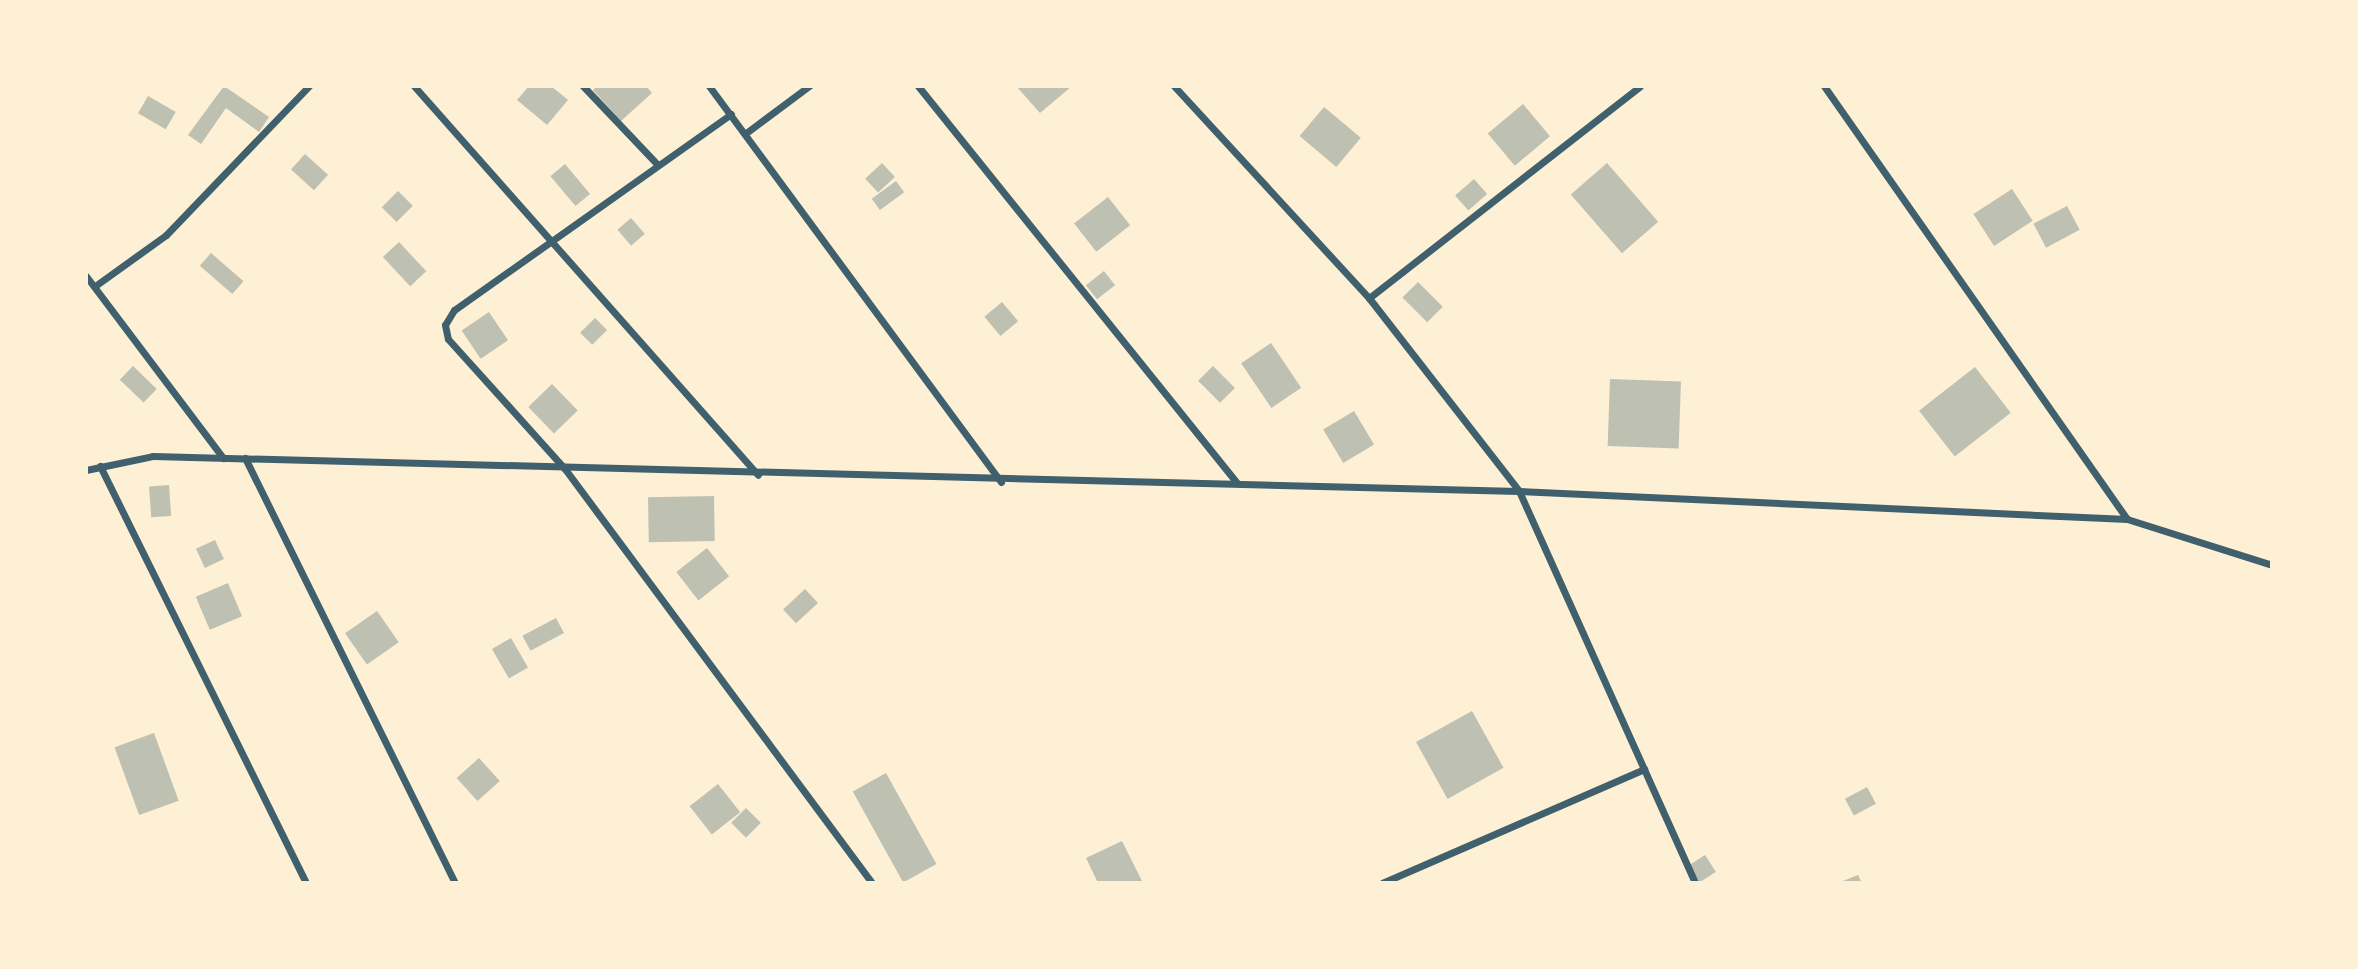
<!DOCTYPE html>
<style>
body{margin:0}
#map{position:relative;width:2358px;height:969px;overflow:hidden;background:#fdf0d5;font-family:"PT Sans",sans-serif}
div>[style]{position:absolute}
.building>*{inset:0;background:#bec0b2;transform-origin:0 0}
.minor>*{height:7px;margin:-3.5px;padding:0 3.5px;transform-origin:3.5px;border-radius:3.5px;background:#3f606c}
span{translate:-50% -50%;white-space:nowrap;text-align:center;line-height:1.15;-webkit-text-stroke:7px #fdf0d5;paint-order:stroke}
.frame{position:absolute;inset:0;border:88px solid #fdf0d5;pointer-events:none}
</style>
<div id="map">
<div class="building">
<div style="clip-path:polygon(224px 86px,269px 117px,259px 132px,226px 108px,201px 144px,188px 135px)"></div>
<div style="clip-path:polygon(529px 86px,551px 86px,568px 100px,547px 125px,517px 100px)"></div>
<div style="clip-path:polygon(597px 86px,646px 86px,652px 93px,621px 121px,593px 90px)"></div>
<div style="clip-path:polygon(1016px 86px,1072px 86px,1040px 113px)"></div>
<div style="left:148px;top:96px;width:32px;height:20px;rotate:30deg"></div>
<div style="left:1523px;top:104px;width:42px;height:46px;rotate:50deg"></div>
<div style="left:1324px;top:107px;width:48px;height:38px;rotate:40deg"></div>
<div style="left:305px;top:154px;width:31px;height:21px;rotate:42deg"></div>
<div style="left:882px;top:163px;width:19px;height:23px;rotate:47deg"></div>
<div style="left:1607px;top:163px;width:78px;height:48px;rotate:49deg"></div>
<div style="left:565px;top:164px;width:39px;height:19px;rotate:50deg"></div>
<div style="left:1474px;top:179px;width:20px;height:25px;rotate:49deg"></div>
<div style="left:896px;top:181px;width:14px;height:30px;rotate:54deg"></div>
<div style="left:2012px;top:189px;width:38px;height:46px;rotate:57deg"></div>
<div style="left:398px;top:191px;width:21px;height:23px;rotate:45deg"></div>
<div style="left:1108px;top:197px;width:36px;height:43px;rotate:52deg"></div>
<div style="left:2067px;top:206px;width:27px;height:38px;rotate:62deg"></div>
<div style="left:631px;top:218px;width:21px;height:18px;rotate:49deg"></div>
<div style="left:399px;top:242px;width:40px;height:22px;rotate:47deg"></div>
<div style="left:211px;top:253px;width:43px;height:17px;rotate:41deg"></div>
<div style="left:1104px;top:271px;width:18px;height:23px;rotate:52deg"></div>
<div style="left:1418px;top:282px;width:35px;height:22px;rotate:45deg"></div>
<div style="left:1002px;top:302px;width:25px;height:23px;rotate:50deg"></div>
<div style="left:489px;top:312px;width:34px;height:33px;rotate:56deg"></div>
<div style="left:595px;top:318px;width:17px;height:21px;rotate:45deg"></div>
<div style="left:1271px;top:343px;width:54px;height:36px;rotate:56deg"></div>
<div style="left:133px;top:366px;width:33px;height:19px;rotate:44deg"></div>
<div style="left:1213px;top:366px;width:31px;height:21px;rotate:45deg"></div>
<div style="left:1975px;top:367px;width:58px;height:71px;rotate:52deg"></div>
<div style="left:1610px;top:379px;width:71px;height:67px;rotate:2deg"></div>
<div style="left:552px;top:384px;width:37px;height:33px;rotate:46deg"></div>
<div style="left:1354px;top:411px;width:39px;height:36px;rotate:59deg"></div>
<div style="left:169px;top:485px;width:31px;height:20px;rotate:86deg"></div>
<div style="left:714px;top:496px;width:45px;height:66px;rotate:89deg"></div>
<div style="left:215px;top:540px;width:21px;height:21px;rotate:65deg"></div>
<div style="left:707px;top:548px;width:36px;height:39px;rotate:52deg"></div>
<div style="left:228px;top:583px;width:36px;height:35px;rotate:67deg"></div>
<div style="left:805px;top:589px;width:19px;height:30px;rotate:47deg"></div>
<div style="left:377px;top:611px;width:38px;height:39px;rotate:55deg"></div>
<div style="left:556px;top:618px;width:17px;height:38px;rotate:62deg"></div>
<div style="left:511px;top:638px;width:34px;height:22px;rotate:60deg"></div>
<div style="left:1472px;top:711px;width:65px;height:64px;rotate:61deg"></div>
<div style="left:154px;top:733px;width:72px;height:42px;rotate:70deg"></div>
<div style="left:479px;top:758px;width:31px;height:30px;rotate:48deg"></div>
<div style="left:886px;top:773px;width:104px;height:38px;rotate:61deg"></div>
<div style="left:718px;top:784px;width:36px;height:36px;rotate:52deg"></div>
<div style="left:1867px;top:787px;width:19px;height:25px;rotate:62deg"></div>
<div style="left:746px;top:808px;width:21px;height:21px;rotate:45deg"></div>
<div style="clip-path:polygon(1122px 841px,1143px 883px,1098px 883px,1086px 858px)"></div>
<div style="left:1705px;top:855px;width:20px;height:21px;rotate:57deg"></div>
<div style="clip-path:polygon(1858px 875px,1862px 883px,1838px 883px)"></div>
</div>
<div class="minor">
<div style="left:414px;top:86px;width:519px;rotate:48.51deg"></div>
<div style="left:583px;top:86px;width:109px;rotate:46.5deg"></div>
<div style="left:709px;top:86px;width:492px;rotate:53.6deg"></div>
<div style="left:918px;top:86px;width:509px;rotate:51.22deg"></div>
<div style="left:1174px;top:86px;width:288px;rotate:47.4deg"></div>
<div style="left:1369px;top:298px;width:244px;rotate:52.1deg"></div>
<div style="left:1519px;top:491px;width:430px;rotate:65.8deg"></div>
<div style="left:1824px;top:86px;width:528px;rotate:55.02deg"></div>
<div style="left:2127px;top:519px;width:152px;rotate:17.6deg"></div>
<div style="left:731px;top:114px;width:339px;rotate:144.7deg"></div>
<div style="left:454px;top:310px;width:17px;rotate:121deg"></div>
<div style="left:445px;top:325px;width:14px;rotate:78deg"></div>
<div style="left:448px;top:339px;width:175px;rotate:48deg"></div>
<div style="left:565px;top:469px;width:515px;rotate:53.44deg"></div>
<div style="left:746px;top:133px;width:79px;rotate:-36.7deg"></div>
<div style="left:86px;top:276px;width:228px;rotate:53deg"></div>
<div style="left:95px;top:286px;width:87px;rotate:-35.7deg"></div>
<div style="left:166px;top:235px;width:207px;rotate:-46.2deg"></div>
<div style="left:1369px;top:298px;width:344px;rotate:-38deg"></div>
<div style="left:245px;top:458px;width:474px;rotate:63.7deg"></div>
<div style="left:100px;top:466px;width:465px;rotate:63.7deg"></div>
<div style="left:86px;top:470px;width:68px;rotate:-11.8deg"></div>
<div style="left:153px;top:456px;width:1366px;rotate:1.47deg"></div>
<div style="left:1519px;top:491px;width:609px;rotate:2.64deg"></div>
<div style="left:1382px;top:883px;width:286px;rotate:-23.5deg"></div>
</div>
<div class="frame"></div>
</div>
